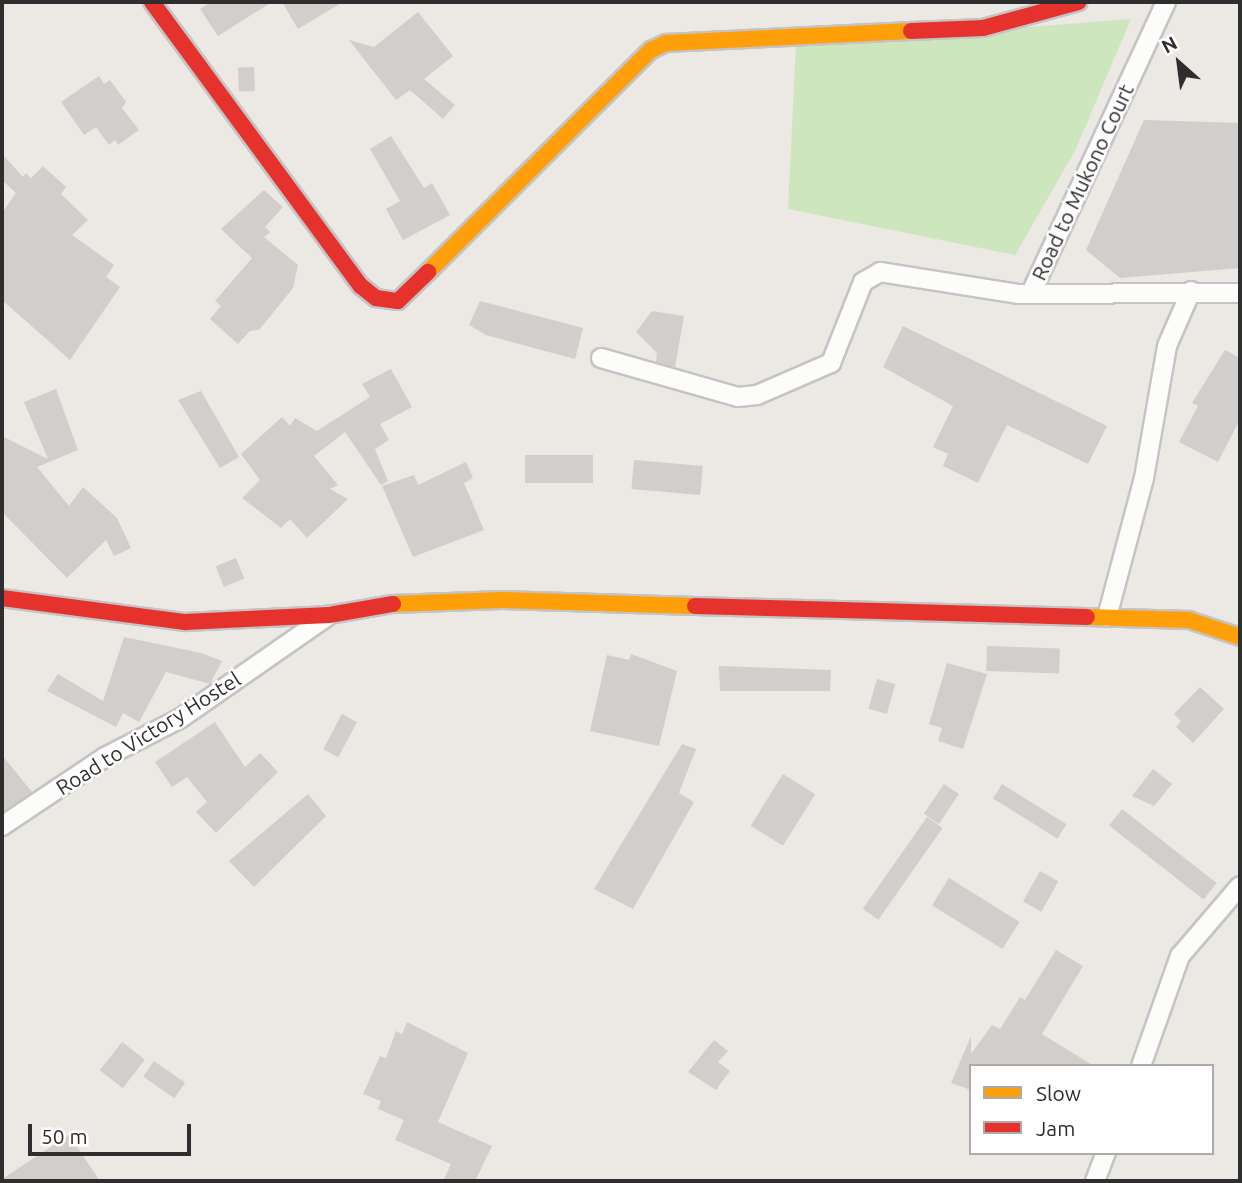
<!DOCTYPE html>
<style>
body{margin:0}
#map{position:relative;width:1242px;height:1183px;overflow:hidden;background:#ece8e4;font-family:Ubuntu,sans-serif}
div>[style]{position:absolute}
.green>*{inset:0;background:#cee6be}
.building>*{inset:0;background:#d1cecb;transform-origin:0 0}
.roads{filter:drop-shadow(2px 0 #c5c4c5) drop-shadow(-2px 0 #c5c4c5) drop-shadow(0 2px #c5c4c5) drop-shadow(0 -2px #c5c4c5)}
.street>*{height:18px;margin:-9px;padding:0 9px;transform-origin:9px;border-radius:9px;background:#fcfcfb}
.slow>*{height:16px;margin:-8px;padding:0 8px;transform-origin:8px;border-radius:8px;background:#ff9f0a}
.jam>*{height:16px;margin:-8px;padding:0 8px;transform-origin:8px;border-radius:8px;background:#e5322d}
span{translate:-50% -50%;white-space:nowrap;text-align:center;line-height:1.15;-webkit-text-stroke:5px #fff;paint-order:stroke}
.street-label{font-size:21px;color:#2e2e2e}
.frame{position:absolute;inset:0;border:4px solid #2e2e2e;pointer-events:none}
.legend{position:absolute;left:969px;top:1064px;width:245px;height:91px;box-sizing:border-box;background:#fff;border:2px solid #ababab;margin:0;padding:9px 12px;list-style:none;font-size:21px;color:#2e2e2e}
.legend li{display:flex;align-items:center;gap:14px;height:35px}
.legend b{width:35px;border:2px solid #ababab}
.north{position:absolute;left:1144px;top:28px;width:70px;height:70px;-webkit-text-stroke:5px #fff;paint-order:stroke;rotate:332deg;font-size:19px;font-weight:700;line-height:28px;text-align:center;color:#2e2e2e}
.north::after{content:'';display:block;margin:auto;width:24px;height:32px;background:#2e2e2e;clip-path:polygon(50% 0,100% 100%,50% 72%,0 100%)}
.scale{position:absolute;left:28px;top:1124px;width:163px;height:32px;box-sizing:border-box;border:4px solid #2e2e2e;border-top:0;padding-left:9px;font-size:21px;line-height:24px;white-space:nowrap;color:#2e2e2e;-webkit-text-stroke:5px #fff;paint-order:stroke}
</style>
<div id="map">
<div class="green">
<div style="clip-path:polygon(1131px 19px,1075px 151px,1015px 255px,788px 209px,796px 45px)"></div>
</div>
<div class="building">
<div style="clip-path:polygon(211px 2px,272px 2px,218px 36px,200px 9px)"></div>
<div style="clip-path:polygon(282px 2px,343px 2px,298px 29px)"></div>
<div style="clip-path:polygon(418px 12px,453px 56px,424px 79px,455px 105px,443px 119px,410px 90px,396px 100px,349px 40px,374px 47px)"></div>
<div style="left:254px;top:67px;width:24px;height:16px;rotate:88deg"></div>
<div style="clip-path:polygon(99px 76px,104px 84px,110px 80px,126px 102px,122px 108px,139px 130px,118px 145px,115px 140px,109px 145px,96px 127px,84px 135px,61px 102px)"></div>
<div style="clip-path:polygon(1144px 120px,1240px 123px,1240px 268px,1120px 278px,1086px 250px)"></div>
<div style="clip-path:polygon(391px 136px,424px 188px,432px 183px,450px 215px,403px 240px,386px 209px,400px 201px,370px 149px)"></div>
<div style="clip-path:polygon(2px 154px,23px 177px,26px 173px,31px 178px,43px 166px,66px 187px,61px 194px,88px 220px,72px 235px,114px 265px,106px 277px,120px 287px,70px 360px,2px 300px,2px 213px,16px 193px,2px 180px)"></div>
<div style="clip-path:polygon(264px 190px,283px 207px,265px 227px,270px 232px,264px 237px,298px 265px,293px 288px,259px 330px,250px 331px,238px 344px,210px 319px,221px 306px,215px 301px,252px 258px,221px 229px)"></div>
<div style="clip-path:polygon(480px 301px,583px 328px,575px 359px,486px 335px,469px 325px)"></div>
<div style="clip-path:polygon(652px 311px,684px 316px,675px 367px,656px 362px,657px 353px,636px 332px)"></div>
<div style="clip-path:polygon(903px 326px,1107px 426px,1088px 464px,1007px 425px,978px 483px,943px 466px,948px 454px,933px 447px,953px 406px,883px 367px)"></div>
<div style="clip-path:polygon(1225px 350px,1240px 358px,1240px 419px,1218px 462px,1179px 442px,1198px 406px,1192px 403px)"></div>
<div style="clip-path:polygon(391px 369px,412px 407px,380px 424px,389px 440px,375px 449px,388px 481px,381px 485px,345px 432px,314px 456px,338px 485px,330px 489px,348px 499px,307px 538px,290px 519px,281px 528px,242px 498px,260px 480px,241px 454px,282px 417px,290px 426px,295px 418px,317px 431px,370px 397px,362px 384px)"></div>
<div style="clip-path:polygon(56px 389px,78px 450px,37px 467px,69px 506px,83px 487px,117px 518px,131px 548px,114px 556px,106px 540px,67px 578px,2px 512px,2px 436px,48px 459px,24px 402px)"></div>
<div style="clip-path:polygon(201px 391px,239px 457px,220px 468px,178px 400px)"></div>
<div style="left:525px;top:455px;width:68px;height:28px"></div>
<div style="left:634px;top:460px;width:69px;height:29px;rotate:5deg"></div>
<div style="clip-path:polygon(466px 462px,473px 478px,464px 483px,484px 530px,413px 557px,382px 486px,414px 475px,418px 485px)"></div>
<div style="left:236px;top:558px;width:22px;height:22px;rotate:68deg"></div>
<div style="clip-path:polygon(124px 637px,201px 653px,222px 661px,210px 684px,166px 672px,139px 722px,123px 713px,116px 727px,47px 691px,58px 674px,103px 701px)"></div>
<div style="left:987px;top:646px;width:73px;height:25px;rotate:2deg"></div>
<div style="clip-path:polygon(631px 654px,677px 671px,659px 746px,590px 731px,607px 655px,629px 660px)"></div>
<div style="clip-path:polygon(947px 663px,987px 674px,963px 749px,938px 741px,942px 728px,929px 724px)"></div>
<div style="clip-path:polygon(719px 666px,831px 670px,830px 691px,720px 691px)"></div>
<div style="left:877px;top:679px;width:19px;height:31px;rotate:16deg"></div>
<div style="clip-path:polygon(1200px 687px,1224px 709px,1193px 743px,1176px 727px,1181px 721px,1174px 714px)"></div>
<div style="left:342px;top:714px;width:17px;height:40px;rotate:28deg"></div>
<div style="clip-path:polygon(215px 722px,245px 767px,260px 753px,278px 772px,216px 833px,196px 812px,207px 802px,187px 777px,172px 787px,155px 762px)"></div>
<div style="clip-path:polygon(682px 744px,696px 749px,679px 793px,694px 802px,633px 909px,594px 889px)"></div>
<div style="clip-path:polygon(2px 755px,32px 792px,2px 812px)"></div>
<div style="clip-path:polygon(1153px 769px,1172px 784px,1154px 806px,1132px 796px)"></div>
<div style="left:783px;top:774px;width:38px;height:61px;rotate:32deg"></div>
<div style="left:944px;top:784px;width:18px;height:36px;rotate:34deg"></div>
<div style="left:1002px;top:784px;width:76px;height:17px;rotate:32deg"></div>
<div style="clip-path:polygon(308px 794px,326px 816px,254px 887px,229px 861px)"></div>
<div style="left:1122px;top:809px;width:120px;height:21px;rotate:38deg"></div>
<div style="left:927px;top:817px;width:19px;height:112px;rotate:35deg"></div>
<div style="left:1040px;top:871px;width:21px;height:35px;rotate:29deg"></div>
<div style="left:949px;top:878px;width:83px;height:32px;rotate:32deg"></div>
<div style="clip-path:polygon(1056px 950px,1083px 966px,1042px 1034px,1094px 1066px,971px 1066px,971px 1090px,951px 1083px,971px 1036px,971px 1054px,992px 1025px,1000px 1029px,1020px 997px,1025px 1000px)"></div>
<div style="clip-path:polygon(407px 1022px,468px 1053px,438px 1122px,492px 1146px,475px 1181px,443px 1181px,451px 1164px,395px 1140px,404px 1120px,378px 1109px,381px 1101px,363px 1094px,380px 1056px,386px 1058px,396px 1031px,402px 1034px)"></div>
<div style="clip-path:polygon(714px 1040px,728px 1051px,718px 1062px,730px 1071px,716px 1090px,688px 1072px)"></div>
<div style="left:122px;top:1042px;width:29px;height:36px;rotate:38deg"></div>
<div style="left:154px;top:1061px;width:38px;height:19px;rotate:35deg"></div>
<div style="clip-path:polygon(69px 1135px,100px 1181px,2px 1181px,2px 1179px)"></div>
</div>
<div class="roads">
<div class="street">
<div style="left:1031px;top:293px;width:321px;rotate:-65.1deg"></div>
<div style="left:601px;top:358px;width:142px;rotate:15.9deg"></div>
<div style="left:738px;top:397px;width:19px;rotate:-6deg"></div>
<div style="left:757px;top:395px;width:81px;rotate:-23.4deg"></div>
<div style="left:831px;top:363px;width:87px;rotate:-68.4deg"></div>
<div style="left:863px;top:282px;width:20px;rotate:-30deg"></div>
<div style="left:880px;top:272px;width:141px;rotate:9deg"></div>
<div style="left:1019px;top:294px;width:221px;rotate:-0.3deg"></div>
<div style="left:1107px;top:617px;width:144px;rotate:-75.1deg"></div>
<div style="left:1144px;top:478px;width:134px;rotate:-80.1deg"></div>
<div style="left:1167px;top:346px;width:60px;rotate:-66.4deg"></div>
<div style="left:2px;top:826px;width:124px;rotate:-33.8deg"></div>
<div style="left:105px;top:757px;width:85px;rotate:-27.2deg"></div>
<div style="left:181px;top:718px;width:180px;rotate:-34.8deg"></div>
<div style="left:1141px;top:1066px;width:117px;rotate:-70.5deg"></div>
<div style="left:1180px;top:956px;width:92px;rotate:-49.4deg"></div>
<div style="left:1095px;top:1181px;width:30px;rotate:-69deg"></div>
</div>
<div class="slow">
<div style="left:428px;top:272px;width:315px;rotate:-44.9deg"></div>
<div style="left:651px;top:50px;width:17px;rotate:-25deg"></div>
<div style="left:666px;top:43px;width:245px;rotate:-2.8deg"></div>
<div style="left:393px;top:604px;width:109px;rotate:-2.1deg"></div>
<div style="left:502px;top:600px;width:193px;rotate:1.8deg"></div>
<div style="left:1087px;top:617px;width:102px;rotate:1.7deg"></div>
<div style="left:1189px;top:620px;width:54px;rotate:18.4deg"></div>
</div>
<div class="jam">
<div style="left:152px;top:2px;width:353px;rotate:53.7deg"></div>
<div style="left:361px;top:286px;width:19px;rotate:39deg"></div>
<div style="left:376px;top:298px;width:22px;rotate:8deg"></div>
<div style="left:398px;top:301px;width:42px;rotate:-44deg"></div>
<div style="left:911px;top:31px;width:72px;rotate:-2.4deg"></div>
<div style="left:983px;top:28px;width:99px;rotate:-15.2deg"></div>
<div style="left:2px;top:598px;width:185px;rotate:7.5deg"></div>
<div style="left:185px;top:622px;width:144px;rotate:-2.8deg"></div>
<div style="left:329px;top:615px;width:65px;rotate:-9.8deg"></div>
<div style="left:695px;top:606px;width:392px;rotate:1.6deg"></div>
</div>
</div>
<div class="street-label">
<span style="left:1082px;top:182px;rotate:-65deg">Road to Mukono Court</span>
<span style="left:148px;top:733px;rotate:-32deg">Road to Victory Hostel</span>
</div>
<div class="frame"></div>
<ul class="legend">
<li><b style="height:9px;background:#ff9f0a"></b>Slow</li>
<li><b style="height:9px;background:#e5322d"></b>Jam</li>
</ul>
<div class="north">N</div>
<div class="scale">50 m</div>
</div>
